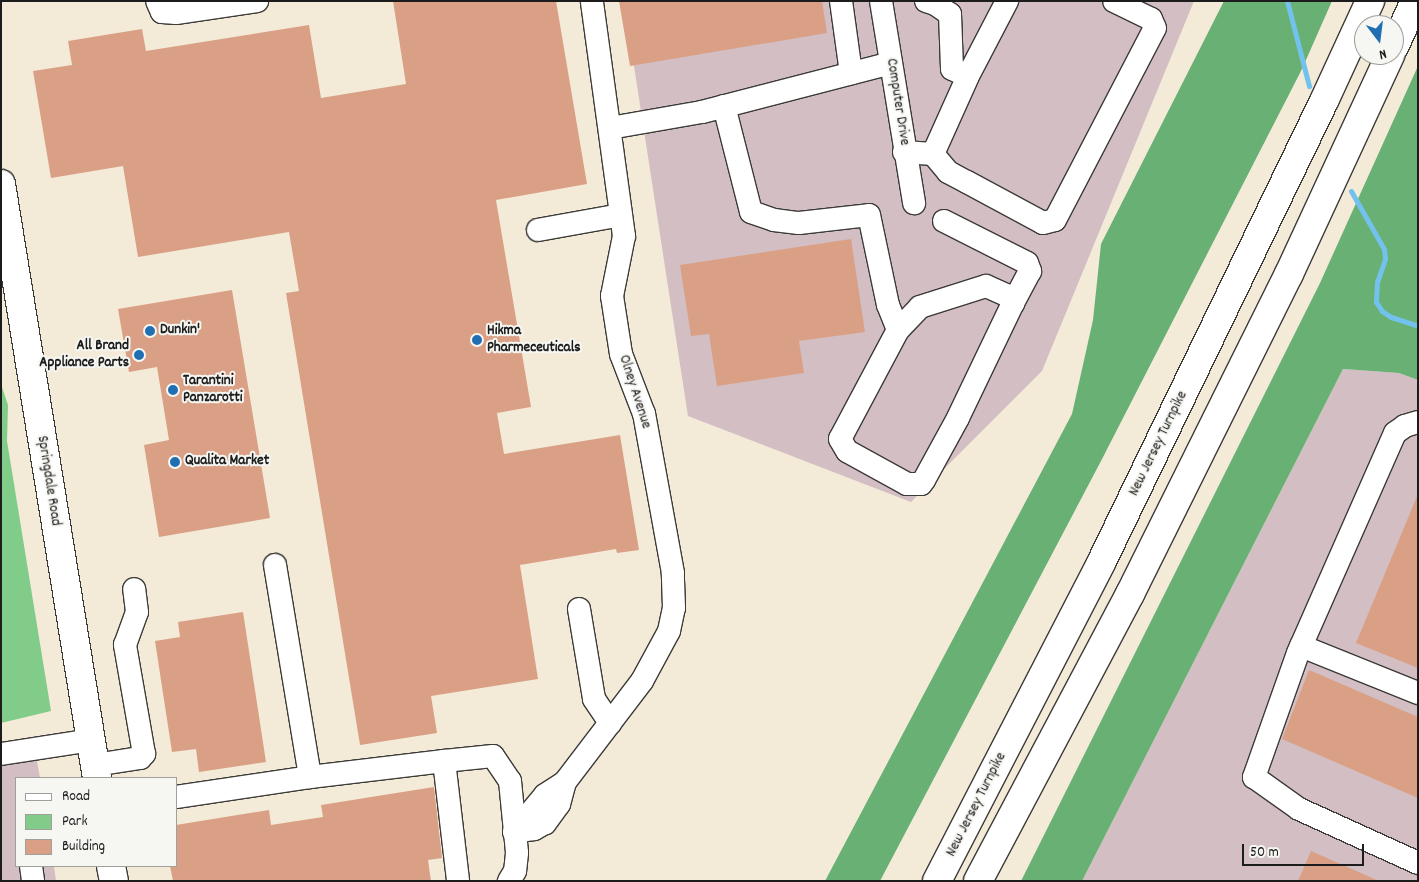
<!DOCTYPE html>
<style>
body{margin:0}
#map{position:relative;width:1419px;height:882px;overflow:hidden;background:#f3ead8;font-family:Dekko,sans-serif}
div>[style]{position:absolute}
.industrial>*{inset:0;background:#d2bec3}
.green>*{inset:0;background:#82cc89}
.forest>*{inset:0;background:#69b075}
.stream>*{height:5px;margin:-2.5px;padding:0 2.5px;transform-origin:2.5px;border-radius:2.5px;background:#72c2ed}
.building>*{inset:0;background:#daa085}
.roads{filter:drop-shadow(1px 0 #3c3b38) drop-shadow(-1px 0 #3c3b38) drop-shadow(0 1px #3c3b38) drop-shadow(0 -1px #3c3b38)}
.minor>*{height:22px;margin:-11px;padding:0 11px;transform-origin:11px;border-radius:11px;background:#fff}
.major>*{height:28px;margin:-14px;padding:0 14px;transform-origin:14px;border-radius:14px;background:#fff}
.highway>*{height:28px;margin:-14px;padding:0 14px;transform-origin:14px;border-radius:14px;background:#fff}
.dots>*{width:14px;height:14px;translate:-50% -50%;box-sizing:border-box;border:2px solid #f6f6f2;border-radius:50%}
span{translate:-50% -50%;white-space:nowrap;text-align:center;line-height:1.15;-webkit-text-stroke:4px #f6f6f2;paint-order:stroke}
.street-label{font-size:15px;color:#1c1c1c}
.poi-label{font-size:15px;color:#1c1c1c;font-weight:700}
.left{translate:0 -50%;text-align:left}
.right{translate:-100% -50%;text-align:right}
.frame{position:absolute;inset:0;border:2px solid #1c1c1c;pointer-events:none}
.legend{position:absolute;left:15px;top:777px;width:162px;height:90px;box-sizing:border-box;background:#f6f6f2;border:1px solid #9f9f9c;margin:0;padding:6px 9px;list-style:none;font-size:15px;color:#1c1c1c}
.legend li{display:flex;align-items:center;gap:10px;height:25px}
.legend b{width:25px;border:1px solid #9f9f9c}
.north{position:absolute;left:1354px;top:15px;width:50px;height:50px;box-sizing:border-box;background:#f6f6f2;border:1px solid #9f9f9c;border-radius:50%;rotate:165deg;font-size:14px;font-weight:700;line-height:20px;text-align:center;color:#1c1c1c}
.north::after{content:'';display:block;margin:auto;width:18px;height:22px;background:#1f6fb2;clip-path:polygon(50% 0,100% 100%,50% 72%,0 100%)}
.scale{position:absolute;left:1242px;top:844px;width:122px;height:22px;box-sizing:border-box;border:2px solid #1c1c1c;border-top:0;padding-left:6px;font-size:15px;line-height:18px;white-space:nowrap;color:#1c1c1c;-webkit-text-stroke:4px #f6f6f2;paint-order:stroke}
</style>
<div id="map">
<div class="industrial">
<div style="clip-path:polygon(624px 1px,1194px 1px,1042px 371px,911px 502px,688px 416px)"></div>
<div style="clip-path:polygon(1343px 369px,1399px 373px,1418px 380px,1418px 881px,1082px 881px)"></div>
<div style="clip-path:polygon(34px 745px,40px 778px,16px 778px,16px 866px,54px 866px,56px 881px,1px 881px,1px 751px)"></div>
</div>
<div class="green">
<div style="clip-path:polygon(1px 384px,8px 405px,7px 441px,51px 711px,1px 723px)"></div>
</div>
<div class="forest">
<div style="clip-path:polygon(1224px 1px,1332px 1px,1302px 69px,1101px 461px,880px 881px,825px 881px,1072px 414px,1093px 320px,1101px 244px)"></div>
<div style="clip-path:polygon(1418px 66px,1418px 380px,1399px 373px,1343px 369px,1082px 881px,1021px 881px,1320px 283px)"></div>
</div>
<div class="stream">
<div style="left:1287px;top:1px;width:88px;rotate:75.5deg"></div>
<div style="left:1351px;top:191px;width:67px;rotate:60.4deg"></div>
<div style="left:1384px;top:249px;width:10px;rotate:84deg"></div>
<div style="left:1385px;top:259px;width:24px;rotate:109deg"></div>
<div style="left:1377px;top:282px;width:20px;rotate:93deg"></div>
<div style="left:1376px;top:302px;width:11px;rotate:56deg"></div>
<div style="left:1382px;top:311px;width:11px;rotate:34deg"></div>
<div style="left:1391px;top:317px;width:28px;rotate:18deg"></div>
</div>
<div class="building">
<div style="clip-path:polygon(393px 1px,556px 1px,587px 184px,496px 200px,531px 407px,497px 413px,504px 454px,620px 435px,639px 550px,617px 553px,616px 549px,520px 565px,538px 679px,431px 696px,437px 733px,360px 745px,286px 293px,299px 291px,289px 232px,138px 257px,123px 166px,51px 178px,33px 71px,72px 65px,68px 41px,142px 29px,146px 51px,309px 25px,321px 98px,406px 84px)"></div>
<div style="clip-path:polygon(619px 1px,822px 1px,827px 33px,630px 66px)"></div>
<div style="clip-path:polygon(851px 239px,865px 332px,799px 341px,804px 373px,717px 386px,709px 334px,691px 336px,680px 265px)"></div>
<div style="clip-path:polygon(232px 290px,270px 518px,159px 537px,144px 445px,169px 440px,157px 367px,129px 372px,118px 309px)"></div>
<div style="clip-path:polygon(1418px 494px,1418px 668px,1356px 643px)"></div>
<div style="clip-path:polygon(243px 612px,266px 762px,199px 772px,196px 749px,172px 752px,155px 641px,180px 637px,178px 622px)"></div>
<div style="clip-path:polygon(1309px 670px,1418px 717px,1418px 798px,1282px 739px)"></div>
<div style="clip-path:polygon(434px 787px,442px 858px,428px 860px,431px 881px,173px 881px,170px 866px,176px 866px,176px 825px,269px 810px,271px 825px,323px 817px,321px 805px)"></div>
<div style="clip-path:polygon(1311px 851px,1379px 881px,1298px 881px)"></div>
</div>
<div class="roads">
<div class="minor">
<div style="left:157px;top:1px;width:12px;rotate:66deg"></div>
<div style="left:162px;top:12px;width:14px;rotate:4deg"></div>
<div style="left:176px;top:13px;width:82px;rotate:-8.4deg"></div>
<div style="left:841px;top:1px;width:73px;rotate:82.1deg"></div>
<div style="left:881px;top:1px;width:205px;rotate:80.7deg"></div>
<div style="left:926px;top:1px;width:9px;rotate:18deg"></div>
<div style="left:935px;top:4px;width:18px;rotate:34deg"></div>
<div style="left:950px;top:14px;width:55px;rotate:87.9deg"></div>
<div style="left:952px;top:69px;width:17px;rotate:24deg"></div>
<div style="left:968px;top:76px;width:85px;rotate:-62.5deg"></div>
<div style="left:724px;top:106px;width:109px;rotate:75.7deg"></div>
<div style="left:751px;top:212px;width:24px;rotate:19deg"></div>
<div style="left:774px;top:220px;width:25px;rotate:7deg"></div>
<div style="left:799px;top:223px;width:70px;rotate:-6.5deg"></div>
<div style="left:869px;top:215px;width:92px;rotate:78.1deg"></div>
<div style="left:888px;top:305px;width:27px;rotate:68deg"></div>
<div style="left:610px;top:128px;width:93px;rotate:-9.9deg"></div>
<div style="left:702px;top:112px;width:195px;rotate:-14.5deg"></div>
<div style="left:904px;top:152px;width:29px;rotate:4deg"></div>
<div style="left:933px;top:154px;width:23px;rotate:50deg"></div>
<div style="left:948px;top:172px;width:21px;rotate:28deg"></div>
<div style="left:967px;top:182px;width:86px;rotate:28.3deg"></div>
<div style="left:1043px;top:223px;width:12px;rotate:-14deg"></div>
<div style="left:1055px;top:220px;width:216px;rotate:-62.5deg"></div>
<div style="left:1155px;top:28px;width:10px;rotate:-114deg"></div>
<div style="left:1151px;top:19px;width:41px;rotate:-154.1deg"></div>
<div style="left:933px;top:154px;width:85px;rotate:-65.8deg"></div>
<div style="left:944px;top:221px;width:93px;rotate:26.8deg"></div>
<div style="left:1027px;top:263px;width:9px;rotate:69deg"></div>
<div style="left:1030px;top:271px;width:36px;rotate:118deg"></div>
<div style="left:538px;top:230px;width:84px;rotate:-10.2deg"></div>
<div style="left:986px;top:286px;width:24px;rotate:24deg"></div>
<div style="left:1008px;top:296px;width:9px;rotate:54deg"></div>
<div style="left:1013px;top:303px;width:127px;rotate:115.6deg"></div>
<div style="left:958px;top:418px;width:71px;rotate:118.7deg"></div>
<div style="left:924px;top:480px;width:5px;rotate:127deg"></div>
<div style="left:921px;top:484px;width:14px;rotate:180deg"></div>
<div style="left:907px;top:484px;width:68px;rotate:-151.2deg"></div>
<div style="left:847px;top:451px;width:14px;rotate:-120deg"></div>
<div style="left:840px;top:439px;width:123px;rotate:-62deg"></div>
<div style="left:898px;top:330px;width:32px;rotate:-46deg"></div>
<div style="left:920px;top:307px;width:69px;rotate:-17.7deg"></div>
<div style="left:1418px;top:422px;width:14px;rotate:163deg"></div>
<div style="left:1405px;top:426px;width:12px;rotate:145deg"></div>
<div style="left:1395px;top:433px;width:240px;rotate:113.8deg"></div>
<div style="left:1298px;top:653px;width:132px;rotate:109.5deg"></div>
<div style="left:1254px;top:777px;width:55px;rotate:35.4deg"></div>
<div style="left:1299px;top:809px;width:131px;rotate:24.4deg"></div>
<div style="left:275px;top:565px;width:215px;rotate:80.6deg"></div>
<div style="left:579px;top:609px;width:91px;rotate:80.5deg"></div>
<div style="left:594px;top:699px;width:29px;rotate:56deg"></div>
<div style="left:1301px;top:646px;width:126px;rotate:21.9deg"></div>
<div style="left:1px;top:754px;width:91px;rotate:-8.8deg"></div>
<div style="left:444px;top:761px;width:49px;rotate:-5.8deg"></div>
<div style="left:493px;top:756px;width:30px;rotate:56deg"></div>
<div style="left:510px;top:781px;width:72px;rotate:84.4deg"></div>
<div style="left:517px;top:853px;width:18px;rotate:96deg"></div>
<div style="left:515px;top:871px;width:12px;rotate:121deg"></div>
<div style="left:95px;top:765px;width:46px;rotate:-8.8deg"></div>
<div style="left:140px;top:758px;width:6px;rotate:-45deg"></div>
<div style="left:144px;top:754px;width:111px;rotate:-99.9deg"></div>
<div style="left:125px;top:645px;width:35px;rotate:-70deg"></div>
<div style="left:137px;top:612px;width:23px;rotate:-97deg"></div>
<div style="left:565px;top:782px;width:23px;rotate:105deg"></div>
<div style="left:559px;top:804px;width:24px;rotate:126deg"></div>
<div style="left:545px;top:823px;width:13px;rotate:151deg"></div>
<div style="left:534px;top:829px;width:20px;rotate:171deg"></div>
<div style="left:514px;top:832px;width:48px;rotate:-50deg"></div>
<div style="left:545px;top:795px;width:24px;rotate:-33deg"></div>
<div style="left:565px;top:782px;width:127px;rotate:-52.7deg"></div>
<div style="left:642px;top:681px;width:57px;rotate:-61.6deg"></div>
<div style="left:669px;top:631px;width:24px;rotate:-78deg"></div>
<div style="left:674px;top:608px;width:35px;rotate:-92deg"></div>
<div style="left:673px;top:573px;width:162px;rotate:-100.3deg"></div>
<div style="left:644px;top:414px;width:64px;rotate:-111deg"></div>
<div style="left:621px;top:354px;width:59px;rotate:-98.8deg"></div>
<div style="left:612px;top:296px;width:61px;rotate:-78.7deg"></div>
<div style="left:624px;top:236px;width:237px;rotate:-97.8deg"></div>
<div style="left:176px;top:797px;width:135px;rotate:-8.5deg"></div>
<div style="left:310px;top:777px;width:135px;rotate:-6.8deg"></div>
<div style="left:444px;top:761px;width:121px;rotate:83.3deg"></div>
<div style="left:31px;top:866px;width:15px;rotate:82deg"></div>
</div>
<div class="major">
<div style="left:1px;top:184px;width:602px;rotate:80.82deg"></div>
<div style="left:111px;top:866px;width:15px;rotate:79deg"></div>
</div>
<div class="highway">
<div style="left:1394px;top:47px;width:51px;rotate:-65.5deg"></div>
<div style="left:937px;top:881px;width:358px;rotate:-62.7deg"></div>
<div style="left:1101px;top:563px;width:515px;rotate:-64.23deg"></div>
<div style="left:1325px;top:99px;width:108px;rotate:-65.3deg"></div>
<div style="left:978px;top:881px;width:325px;rotate:-62.1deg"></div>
<div style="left:1130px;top:594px;width:357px;rotate:-63.6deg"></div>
<div style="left:1289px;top:274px;width:241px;rotate:-65.2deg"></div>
</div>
</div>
<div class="dots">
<div style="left:150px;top:331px;background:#1f6fb2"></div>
<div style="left:477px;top:340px;background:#1f6fb2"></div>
<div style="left:139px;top:355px;background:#1f6fb2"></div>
<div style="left:173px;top:390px;background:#1f6fb2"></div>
<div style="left:175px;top:462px;background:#1f6fb2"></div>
</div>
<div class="street-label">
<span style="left:897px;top:102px;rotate:81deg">Computer Drive</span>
<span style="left:634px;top:392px;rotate:72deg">Olney Avenue</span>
<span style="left:1159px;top:444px;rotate:-64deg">New Jersey Turnpike</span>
<span style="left:48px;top:481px;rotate:81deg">Springdale Road</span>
<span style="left:977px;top:805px;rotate:-63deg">New Jersey Turnpike</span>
</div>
<div class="poi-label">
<span class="left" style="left:160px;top:331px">Dunkin'</span>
<span class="left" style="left:487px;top:340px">Hikma<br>Pharmeceuticals</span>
<span class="right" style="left:129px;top:355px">All Brand<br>Appliance Parts</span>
<span class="left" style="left:183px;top:390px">Tarantini<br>Panzarotti</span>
<span class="left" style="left:185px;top:462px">Qualita Market</span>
</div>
<div class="frame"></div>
<ul class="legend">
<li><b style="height:6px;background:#fff"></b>Road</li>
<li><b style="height:14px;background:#82cc89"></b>Park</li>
<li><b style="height:14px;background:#daa085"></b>Building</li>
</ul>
<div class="north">N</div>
<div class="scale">50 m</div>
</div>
